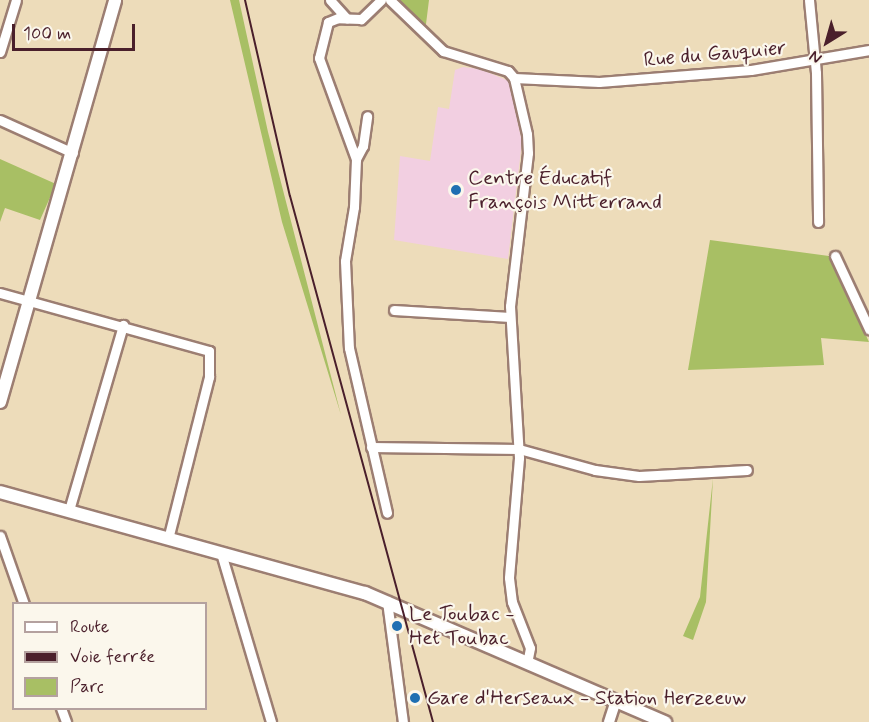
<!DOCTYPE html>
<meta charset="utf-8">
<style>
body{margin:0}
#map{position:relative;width:869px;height:722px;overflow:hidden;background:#eddcba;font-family:Mynerve,sans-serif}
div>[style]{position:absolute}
.built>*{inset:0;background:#f2cfe1}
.green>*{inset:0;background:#a8bf64}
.roads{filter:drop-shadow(2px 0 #9c7e72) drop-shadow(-2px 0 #9c7e72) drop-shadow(0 2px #9c7e72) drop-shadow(0 -2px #9c7e72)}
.minor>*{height:9px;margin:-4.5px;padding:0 4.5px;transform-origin:4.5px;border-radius:4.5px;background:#fff}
.tertiary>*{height:10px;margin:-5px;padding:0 5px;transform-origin:5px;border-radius:5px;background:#fff}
.secondary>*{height:12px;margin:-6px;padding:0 6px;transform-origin:6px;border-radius:6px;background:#fff}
.rail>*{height:2px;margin:-1px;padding:0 1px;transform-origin:1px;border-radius:1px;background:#4a1f2b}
.dots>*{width:16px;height:16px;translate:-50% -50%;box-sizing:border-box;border:3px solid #fbf7ec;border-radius:50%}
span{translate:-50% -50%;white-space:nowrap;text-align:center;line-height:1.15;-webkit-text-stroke:4.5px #fbf7ec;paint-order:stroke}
.street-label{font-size:21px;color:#4a1f2b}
.poi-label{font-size:21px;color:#4a1f2b}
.left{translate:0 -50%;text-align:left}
.legend{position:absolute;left:12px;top:602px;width:195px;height:108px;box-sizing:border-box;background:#fbf7ec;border:2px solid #b4a19f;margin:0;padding:8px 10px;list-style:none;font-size:18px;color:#4a1f2b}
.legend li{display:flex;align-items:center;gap:12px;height:30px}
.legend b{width:30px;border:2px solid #b4a19f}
.north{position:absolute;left:797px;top:12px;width:60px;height:60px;-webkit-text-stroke:4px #fbf7ec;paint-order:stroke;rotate:217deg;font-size:16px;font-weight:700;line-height:24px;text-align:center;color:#4a1f2b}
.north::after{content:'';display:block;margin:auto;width:21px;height:27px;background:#4a1f2b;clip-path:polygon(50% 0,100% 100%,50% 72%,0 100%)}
.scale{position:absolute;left:12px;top:24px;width:123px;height:27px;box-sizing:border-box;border:3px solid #4a1f2b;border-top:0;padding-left:8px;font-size:18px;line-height:21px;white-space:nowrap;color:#4a1f2b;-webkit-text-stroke:4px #fbf7ec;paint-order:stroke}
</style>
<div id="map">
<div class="built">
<div style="clip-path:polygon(463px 67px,480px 69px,509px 81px,522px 142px,508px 259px,394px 240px,400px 156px,430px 161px,438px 107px,449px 109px,455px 70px)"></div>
</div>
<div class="green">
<div style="clip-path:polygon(230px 0,239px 0,268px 132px,341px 415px,282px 222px)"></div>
<div style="clip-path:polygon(396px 0,429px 0,425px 32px)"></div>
<div style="clip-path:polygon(0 159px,56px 184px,40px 220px,5px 208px,0 222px)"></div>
<div style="clip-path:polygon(710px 240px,829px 256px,869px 342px,821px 338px,824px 365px,688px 370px)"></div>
<div style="clip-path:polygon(713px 478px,706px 602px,693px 640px,683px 636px,700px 597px)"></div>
</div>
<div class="roads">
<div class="minor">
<div style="left:330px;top:0;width:25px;rotate:48deg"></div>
<div style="left:381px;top:0;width:28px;rotate:136deg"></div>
<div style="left:361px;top:19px;width:23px;rotate:-178deg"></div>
<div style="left:338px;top:18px;width:11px;rotate:158deg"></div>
<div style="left:328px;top:22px;width:37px;rotate:104deg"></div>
<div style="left:319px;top:58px;width:108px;rotate:69.9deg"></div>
<div style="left:356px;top:159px;width:48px;rotate:92.4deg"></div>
<div style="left:354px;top:207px;width:55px;rotate:99.5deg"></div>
<div style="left:345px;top:261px;width:87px;rotate:87.4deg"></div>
<div style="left:349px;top:348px;width:169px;rotate:77deg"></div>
<div style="left:390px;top:0;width:74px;rotate:43.9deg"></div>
<div style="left:443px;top:51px;width:68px;rotate:17.1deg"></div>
<div style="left:508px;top:71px;width:9px;rotate:49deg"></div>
<div style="left:514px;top:78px;width:57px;rotate:76.9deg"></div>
<div style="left:527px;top:134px;width:19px;rotate:87deg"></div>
<div style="left:528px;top:153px;width:154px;rotate:96.7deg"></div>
<div style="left:510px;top:306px;width:152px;rotate:86.6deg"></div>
<div style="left:519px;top:458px;width:120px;rotate:94.8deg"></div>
<div style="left:509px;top:578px;width:24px;rotate:83deg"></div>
<div style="left:512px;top:602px;width:49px;rotate:68.6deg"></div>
<div style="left:530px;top:648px;width:15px;rotate:101deg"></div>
<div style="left:809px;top:0;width:73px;rotate:84.5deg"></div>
<div style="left:816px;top:73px;width:149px;rotate:89.2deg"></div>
<div style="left:0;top:52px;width:54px;rotate:-72.9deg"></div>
<div style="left:514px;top:78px;width:85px;rotate:2.7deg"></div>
<div style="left:599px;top:82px;width:152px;rotate:-4.5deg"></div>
<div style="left:751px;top:70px;width:120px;rotate:-9.6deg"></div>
<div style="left:0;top:120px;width:80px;rotate:24.3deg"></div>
<div style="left:356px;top:159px;width:15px;rotate:-62deg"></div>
<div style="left:363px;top:146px;width:30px;rotate:-82deg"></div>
<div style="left:835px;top:256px;width:81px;rotate:65deg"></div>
<div style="left:0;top:293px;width:217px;rotate:15.5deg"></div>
<div style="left:209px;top:351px;width:26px;rotate:90deg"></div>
<div style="left:209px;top:377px;width:167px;rotate:104.2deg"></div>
<div style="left:394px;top:310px;width:116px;rotate:3.5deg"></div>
<div style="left:371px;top:447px;width:148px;rotate:0.8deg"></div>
<div style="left:519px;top:449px;width:79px;rotate:15.4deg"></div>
<div style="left:595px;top:470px;width:44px;rotate:7.8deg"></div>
<div style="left:639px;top:476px;width:108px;rotate:-3.2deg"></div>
<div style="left:69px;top:510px;width:193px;rotate:-73.7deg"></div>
<div style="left:0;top:536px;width:72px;rotate:70.6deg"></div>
<div style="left:221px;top:553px;width:176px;rotate:73.5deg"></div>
<div style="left:387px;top:601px;width:122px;rotate:82.5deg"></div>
<div style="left:61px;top:708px;width:15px;rotate:70deg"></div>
</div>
<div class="tertiary">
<div style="left:609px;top:722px;width:22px;rotate:-72deg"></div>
</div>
<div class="secondary">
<div style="left:0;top:402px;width:418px;rotate:-74deg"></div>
<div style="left:0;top:492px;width:379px;rotate:15.5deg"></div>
<div style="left:365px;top:593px;width:327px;rotate:23.3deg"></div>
</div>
</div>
<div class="rail">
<div style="left:245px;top:0;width:201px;rotate:77.1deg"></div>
<div style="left:290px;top:196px;width:545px;rotate:74.79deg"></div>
</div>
<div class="dots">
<div style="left:456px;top:190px;background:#1f6fb2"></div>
<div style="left:397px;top:626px;background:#1f6fb2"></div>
<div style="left:415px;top:698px;background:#1f6fb2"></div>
</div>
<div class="street-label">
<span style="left:715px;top:54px;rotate:-5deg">Rue du Gauquier</span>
</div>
<div class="poi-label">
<span class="left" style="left:468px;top:190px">Centre Éducatif<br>François Mitterrand</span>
<span class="left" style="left:409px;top:626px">Le Toubac -<br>Het Toubac</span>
<span class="left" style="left:427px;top:698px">Gare d'Herseaux - Station Herzeeuw</span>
</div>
<ul class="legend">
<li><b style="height:8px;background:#fff"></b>Route</li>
<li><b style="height:8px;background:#4a1f2b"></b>Voie ferrée</li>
<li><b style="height:16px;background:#a8bf64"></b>Parc</li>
</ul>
<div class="north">N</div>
<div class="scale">100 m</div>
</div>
